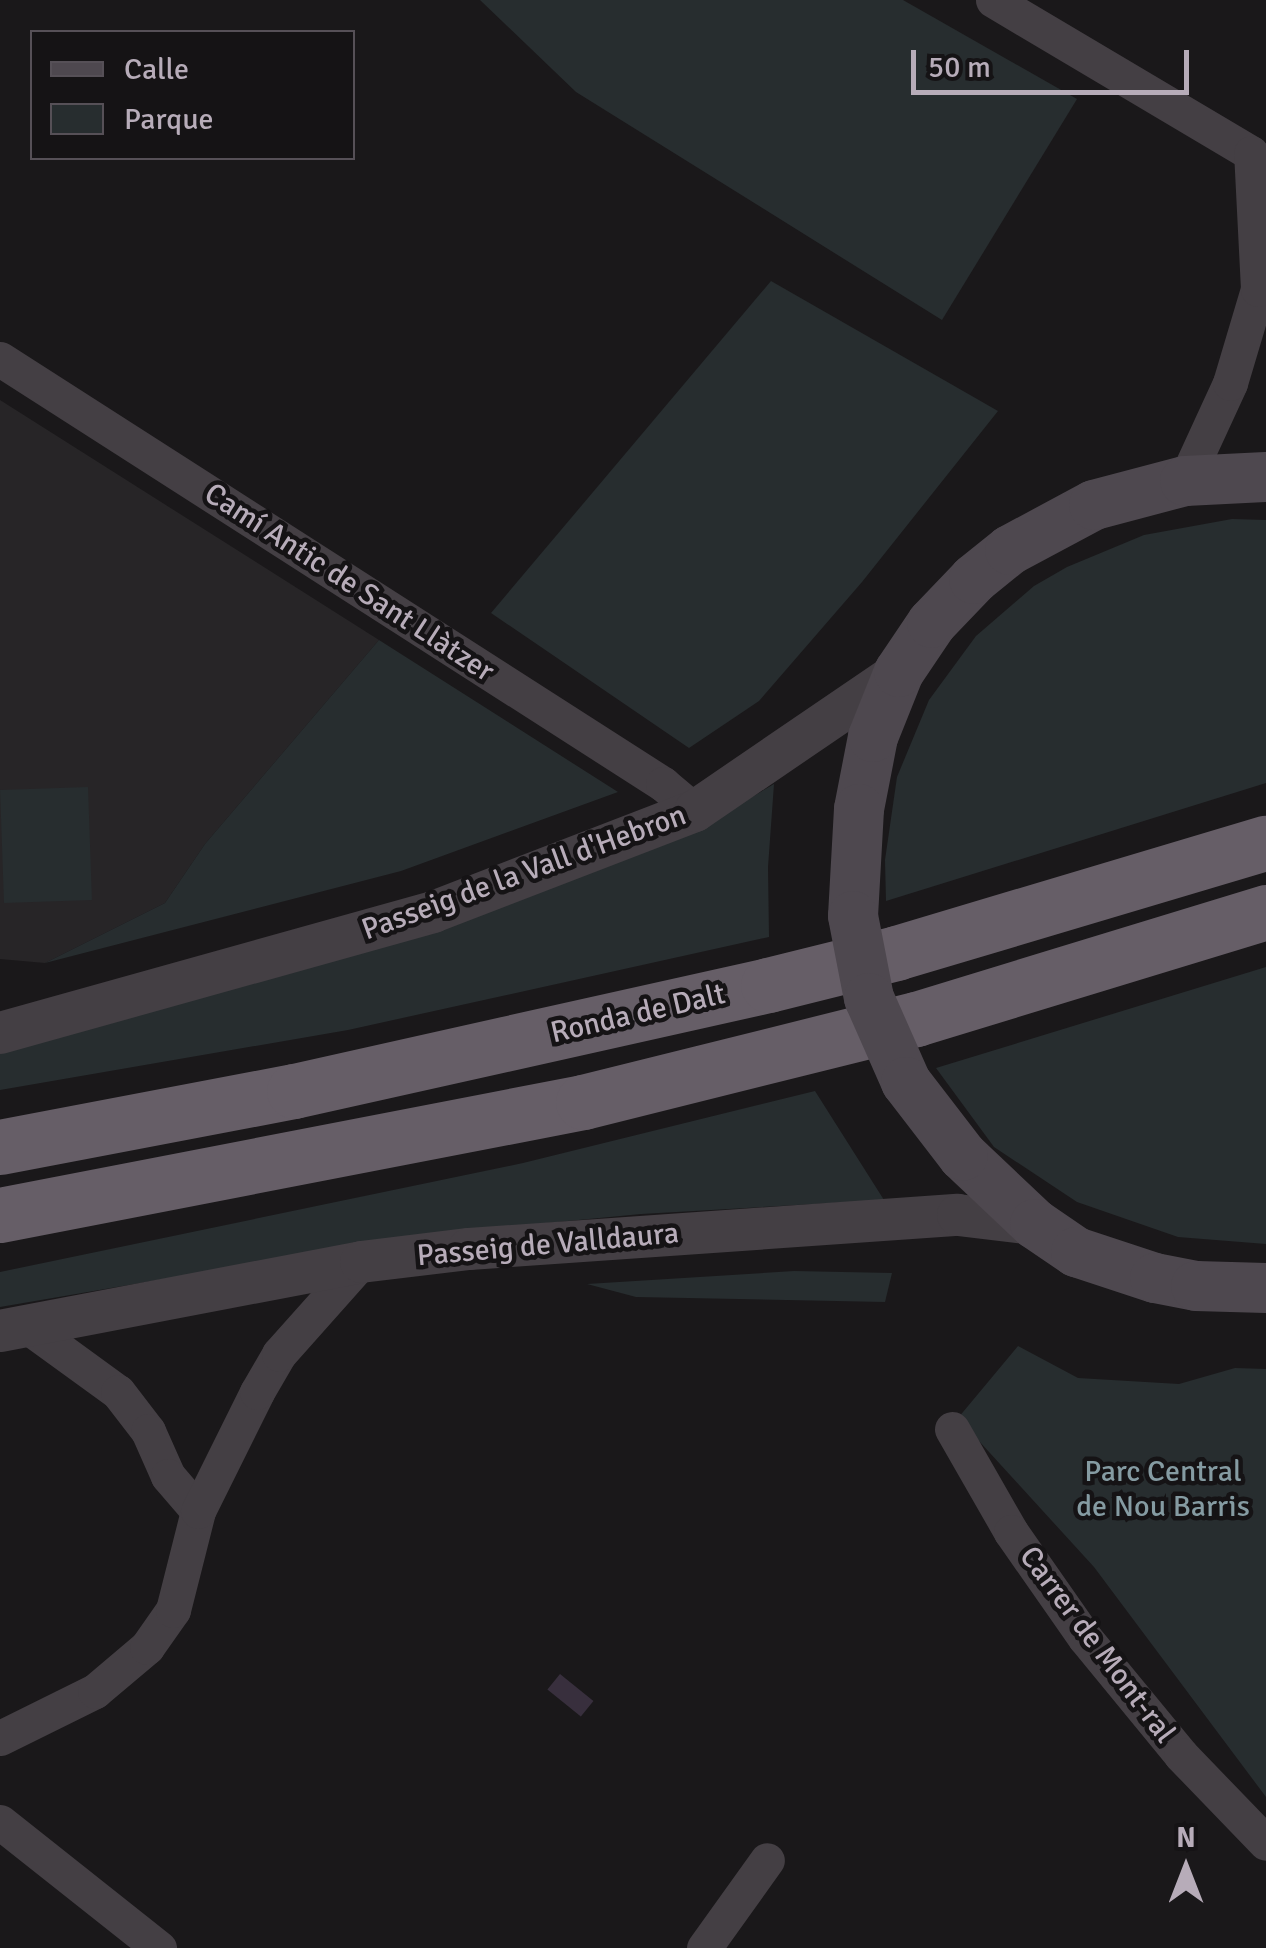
<!DOCTYPE html>
<meta charset="utf-8">
<style>
body{margin:0}
#map{position:relative;width:1266px;height:1948px;overflow:hidden;background:#1a181a;font-family:Signika,sans-serif}
div>[style]{position:absolute}
.built>*{inset:0;background:#272527}
.green>*{inset:0;background:#272d2f;transform-origin:0 0}
.water>*{inset:0;background:#382f3d;transform-origin:0 0}
.minor>*{height:35px;margin:-17.5px;padding:0 17.5px;transform-origin:17.5px;border-radius:17.5px;background:#443f44}
.tertiary>*{height:42px;margin:-21px;padding:0 21px;transform-origin:21px;border-radius:21px;background:#443f44}
.secondary>*{height:50px;margin:-25px;padding:0 25px;transform-origin:25px;border-radius:25px;background:#4e484f}
.trunk>*{height:55px;margin:-27.5px;padding:0 27.5px;transform-origin:27.5px;border-radius:27.5px;background:#665e67}
.secondary-bridge>*{height:50px;margin:-25px;padding:0 25px;transform-origin:25px;border-radius:25px;background:#4e484f}
span{translate:-50% -50%;white-space:nowrap;text-align:center;line-height:1.15;-webkit-text-stroke:9px #151315;paint-order:stroke}
.street-label{font-size:30px;color:#b7acb9}
.park-label{font-size:30px;color:#859ba2}
.legend{position:absolute;left:30px;top:30px;width:325px;height:130px;box-sizing:border-box;background:#151315;border:2px solid #565057;margin:0;padding:12px 18px;list-style:none;font-size:30px;color:#b7acb9}
.legend li{display:flex;align-items:center;gap:20px;height:50px}
.legend b{width:50px;border:2px solid #565057}
.north{position:absolute;left:1136px;top:1818px;width:100px;height:100px;-webkit-text-stroke:8px #151315;paint-order:stroke;rotate:0deg;font-size:28px;font-weight:700;line-height:40px;text-align:center;color:#b7acb9}
.north::after{content:'';display:block;margin:auto;width:35px;height:45px;background:#b7acb9;clip-path:polygon(50% 0,100% 100%,50% 72%,0 100%)}
.scale{position:absolute;left:911px;top:50px;width:278px;height:45px;box-sizing:border-box;border:5px solid #b7acb9;border-top:0;padding-left:12px;font-size:30px;line-height:35px;white-space:nowrap;color:#b7acb9;-webkit-text-stroke:8px #151315;paint-order:stroke}
</style>
<div id="map">
<div class="built">
<div style="clip-path:polygon(0 400px,379px 640px,205px 844px,165px 903px,45px 963px,0 959px)"></div>
</div>
<div class="green">
<div style="clip-path:polygon(480px 0,903px 0,1077px 99px,942px 320px,576px 92px)"></div>
<div style="clip-path:polygon(771px 281px,998px 411px,862px 582px,759px 701px,689px 748px,491px 613px)"></div>
<div style="clip-path:polygon(1232px 519px,1266px 520px,1266px 783px,886px 901px,885px 860px,897px 777px,929px 700px,976px 636px,1034px 586px,1067px 567px,1144px 535px)"></div>
<div style="clip-path:polygon(379px 640px,618px 792px,401px 871px,45px 963px,165px 903px,205px 844px)"></div>
<div style="clip-path:polygon(774px 784px,768px 867px,769px 937px,348px 1030px,0 1090px,0 1050px,725px 813px)"></div>
<div style="left:88px;top:787px;width:113px;height:88px;rotate:88deg"></div>
<div style="clip-path:polygon(1266px 967px,1266px 1244px,1178px 1237px,1077px 1202px,994px 1147px,936px 1068px)"></div>
<div style="clip-path:polygon(815px 1091px,884px 1200px,641px 1214px,421px 1235px,0 1307px,0 1272px,523px 1163px)"></div>
<div style="clip-path:polygon(794px 1271px,892px 1273px,885px 1302px,636px 1297px,587px 1284px)"></div>
<div style="clip-path:polygon(1018px 1346px,1078px 1378px,1179px 1384px,1235px 1368px,1266px 1369px,1266px 1797px,1094px 1567px,958px 1418px)"></div>
</div>
<div class="water">
<div style="left:560px;top:1674px;width:43px;height:20px;rotate:39deg"></div>
</div>
<div class="minor">
<div style="left:993px;top:0;width:300px;rotate:30.7deg"></div>
<div style="left:0;top:359px;width:788px;rotate:32.66deg"></div>
<div style="left:663px;top:784px;width:42px;rotate:40.2deg"></div>
<div style="left:1185px;top:481px;width:108px;rotate:-65.3deg"></div>
<div style="left:1230px;top:383px;width:98px;rotate:-73.4deg"></div>
<div style="left:1258px;top:289px;width:136px;rotate:-92.9deg"></div>
<div style="left:27px;top:1326px;width:112px;rotate:36deg"></div>
<div style="left:118px;top:1392px;width:49px;rotate:52.4deg"></div>
<div style="left:148px;top:1431px;width:49px;rotate:66deg"></div>
<div style="left:168px;top:1476px;width:46px;rotate:49.4deg"></div>
<div style="left:952px;top:1429px;width:119px;rotate:60.2deg"></div>
<div style="left:1011px;top:1532px;width:129px;rotate:55.1deg"></div>
<div style="left:1085px;top:1638px;width:151px;rotate:50.6deg"></div>
<div style="left:1181px;top:1755px;width:122px;rotate:46deg"></div>
<div style="left:0;top:1738px;width:106px;rotate:-26.3deg"></div>
<div style="left:95px;top:1691px;width:68px;rotate:-40.2deg"></div>
<div style="left:147px;top:1647px;width:45px;rotate:-54.9deg"></div>
<div style="left:173px;top:1610px;width:102px;rotate:-75.8deg"></div>
<div style="left:198px;top:1511px;width:133px;rotate:-63.6deg"></div>
<div style="left:257px;top:1392px;width:44px;rotate:-59.9deg"></div>
<div style="left:279px;top:1354px;width:123px;rotate:-48.3deg"></div>
<div style="left:0;top:1822px;width:203px;rotate:38.4deg"></div>
<div style="left:704px;top:1948px;width:108px;rotate:-54.4deg"></div>
</div>
<div class="tertiary">
<div style="left:0;top:1033px;width:450px;rotate:-15.6deg"></div>
<div style="left:433px;top:912px;width:281px;rotate:-21.1deg"></div>
<div style="left:695px;top:811px;width:247px;rotate:-34.3deg"></div>
<div style="left:0;top:1331px;width:368px;rotate:-10.8deg"></div>
<div style="left:361px;top:1262px;width:109px;rotate:-6.9deg"></div>
<div style="left:469px;top:1249px;width:490px;rotate:-4deg"></div>
<div style="left:958px;top:1215px;width:78px;rotate:6.7deg"></div>
</div>
<div class="secondary">
<div style="left:859px;top:809px;width:73px;rotate:-79deg"></div>
<div style="left:873px;top:737px;width:70px;rotate:-68.2deg"></div>
<div style="left:899px;top:672px;width:59px;rotate:-56deg"></div>
<div style="left:932px;top:623px;width:61px;rotate:-46.3deg"></div>
<div style="left:974px;top:579px;width:46px;rotate:-38.9deg"></div>
<div style="left:1010px;top:550px;width:95px;rotate:-28.2deg"></div>
<div style="left:1094px;top:505px;width:94px;rotate:-14.8deg"></div>
<div style="left:1185px;top:481px;width:81px;rotate:-2.8deg"></div>
<div style="left:963px;top:1156px;width:99px;rotate:43.4deg"></div>
<div style="left:1035px;top:1224px;width:50px;rotate:34.3deg"></div>
<div style="left:1076px;top:1252px;width:83px;rotate:18.2deg"></div>
<div style="left:1155px;top:1278px;width:42px;rotate:11deg"></div>
<div style="left:1196px;top:1286px;width:70px;rotate:1.6deg"></div>
</div>
<div class="trunk">
<div style="left:0;top:1147px;width:299px;rotate:-10.8deg"></div>
<div style="left:294px;top:1091px;width:486px;rotate:-12.6deg"></div>
<div style="left:768px;top:985px;width:132px;rotate:-14deg"></div>
<div style="left:896px;top:953px;width:386px;rotate:-16.6deg"></div>
<div style="left:0;top:1215px;width:594px;rotate:-10.97deg"></div>
<div style="left:583px;top:1102px;width:343px;rotate:-14deg"></div>
<div style="left:916px;top:1019px;width:366px;rotate:-17deg"></div>
</div>
<div class="secondary-bridge">
<div style="left:859px;top:809px;width:107px;rotate:93.2deg"></div>
<div style="left:853px;top:916px;width:84px;rotate:79deg"></div>
<div style="left:869px;top:998px;width:92px;rotate:66.2deg"></div>
<div style="left:906px;top:1082px;width:93px;rotate:52.4deg"></div>
</div>
<div class="street-label">
<span style="left:349px;top:583px;rotate:33deg">Camí Antic de Sant Llàtzer</span>
<span style="left:524px;top:873px;rotate:-20deg">Passeig de la Vall d'Hebron</span>
<span style="left:638px;top:1014px;rotate:-13deg">Ronda de Dalt</span>
<span style="left:548px;top:1245px;rotate:-5deg">Passeig de Valldaura</span>
<span style="left:1097px;top:1645px;rotate:53deg">Carrer de Mont-ral</span>
</div>
<div class="park-label">
<span style="left:1163px;top:1489px">Parc Central<br>de Nou Barris</span>
</div>
<ul class="legend">
<li><b style="height:12px;background:#4e484f"></b>Calle</li>
<li><b style="height:28px;background:#272d2f"></b>Parque</li>
</ul>
<div class="north">N</div>
<div class="scale">50 m</div>
</div>
